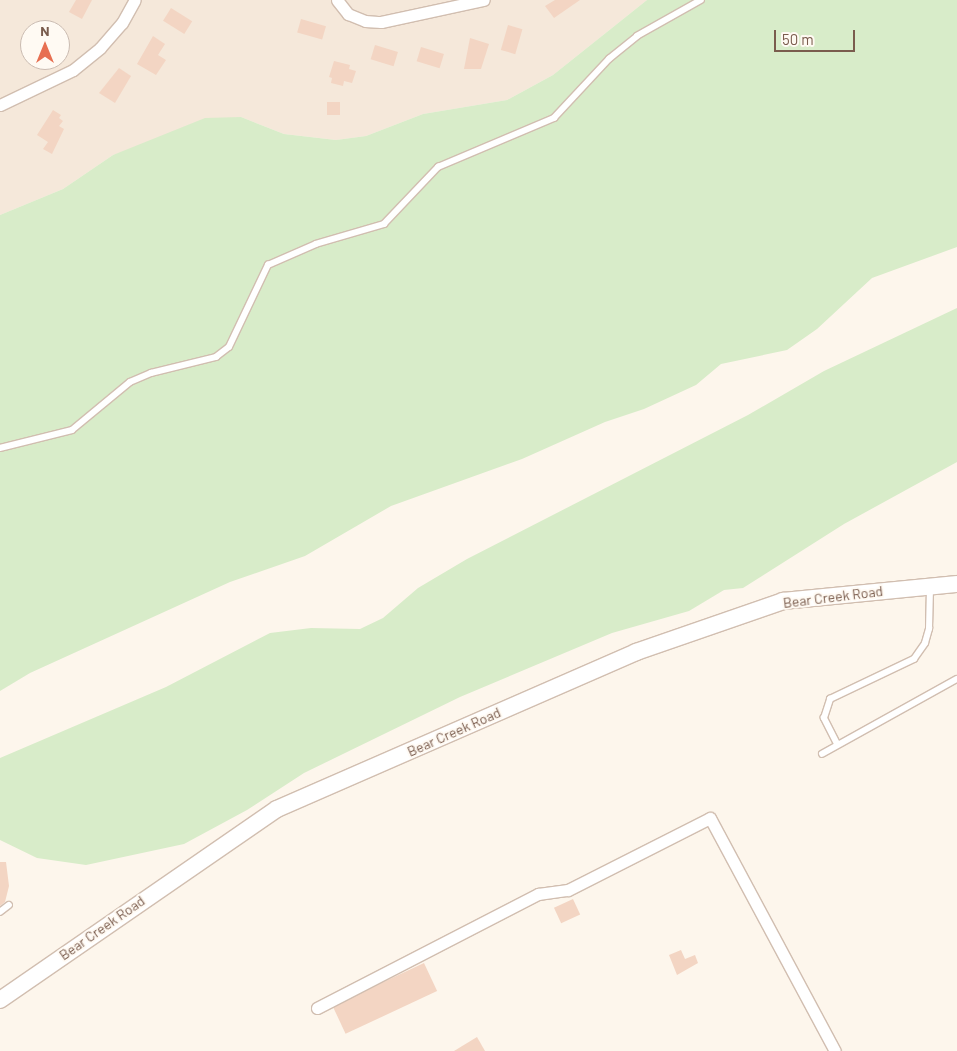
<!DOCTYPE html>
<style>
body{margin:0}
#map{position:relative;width:957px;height:1051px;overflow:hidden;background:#fdf6ec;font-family:Barlow,sans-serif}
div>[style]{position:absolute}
.residential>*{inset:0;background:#f5e8da}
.green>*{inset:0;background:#d8ecc9}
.building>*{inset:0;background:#f3d5c3;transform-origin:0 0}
.roads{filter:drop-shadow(1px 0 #d1beb0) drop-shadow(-1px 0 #d1beb0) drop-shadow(0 1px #d1beb0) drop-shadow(0 -1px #d1beb0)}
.lane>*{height:5.5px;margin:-2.75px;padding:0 2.75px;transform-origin:2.75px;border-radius:2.75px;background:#fff}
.street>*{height:11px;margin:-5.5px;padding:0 5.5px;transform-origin:5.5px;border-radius:5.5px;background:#fff}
.secondary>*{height:16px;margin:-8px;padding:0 8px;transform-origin:8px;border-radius:8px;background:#fff}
span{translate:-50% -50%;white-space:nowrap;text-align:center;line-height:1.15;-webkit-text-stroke:4px #fffaf3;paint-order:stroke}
.street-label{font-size:14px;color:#7a5c4d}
.north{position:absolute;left:20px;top:20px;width:50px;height:50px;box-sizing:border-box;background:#fffaf3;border:1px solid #cabbb1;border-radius:50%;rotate:0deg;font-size:14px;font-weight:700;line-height:20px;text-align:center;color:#7a5c4d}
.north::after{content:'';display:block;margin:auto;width:18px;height:22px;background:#e76f51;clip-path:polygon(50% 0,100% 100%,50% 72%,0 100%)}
.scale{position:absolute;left:774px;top:30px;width:81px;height:22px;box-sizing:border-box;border:2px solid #7a5c4d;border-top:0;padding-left:6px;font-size:15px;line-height:18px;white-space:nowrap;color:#7a5c4d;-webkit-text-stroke:4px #fffaf3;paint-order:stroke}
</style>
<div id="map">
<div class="residential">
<div style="clip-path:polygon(evenodd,0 0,647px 0,553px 75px,507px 100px,423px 114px,366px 136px,336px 140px,284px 134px,241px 117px,113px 155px,63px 189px,0 215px,0 0,30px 30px,60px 30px,60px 60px,30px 60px,30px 30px)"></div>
</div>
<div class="green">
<div style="clip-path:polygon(647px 0,957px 0,957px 247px,872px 278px,817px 329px,787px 350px,721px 364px,696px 385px,644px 409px,605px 422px,522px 459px,391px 506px,305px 556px,230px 582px,30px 673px,0 691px,0 215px,63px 189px,113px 155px,205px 118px,241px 117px,284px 134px,336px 140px,366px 136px,423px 114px,507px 100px,553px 75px)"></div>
<div style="clip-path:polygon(957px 308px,957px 462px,844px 524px,743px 588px,724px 590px,689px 611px,612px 633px,460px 697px,304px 773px,247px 810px,184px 844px,86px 865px,37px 858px,0 840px,0 758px,166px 687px,270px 633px,311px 628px,360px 629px,383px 618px,418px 588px,467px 559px,748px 415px,824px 371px)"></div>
</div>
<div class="building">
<div style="clip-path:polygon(76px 0,92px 0,82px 19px,69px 12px)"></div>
<div style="clip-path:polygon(555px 0,580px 0,554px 18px,545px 6px)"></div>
<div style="left:171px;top:8px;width:25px;height:15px;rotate:32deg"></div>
<div style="left:301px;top:19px;width:26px;height:14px;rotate:16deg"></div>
<div style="left:508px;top:25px;width:15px;height:26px;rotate:16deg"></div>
<div style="clip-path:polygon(153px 36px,165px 44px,158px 55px,166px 60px,156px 75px,137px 64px)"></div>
<div style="clip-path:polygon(470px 38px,489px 44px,481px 69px,464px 69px)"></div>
<div style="left:375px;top:45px;width:24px;height:15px;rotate:17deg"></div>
<div style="left:421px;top:47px;width:24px;height:15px;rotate:17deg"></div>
<div style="clip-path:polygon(334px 61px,350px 65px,349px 69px,356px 71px,352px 83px,344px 81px,343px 86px,331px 83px,332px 78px,329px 77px)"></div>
<div style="clip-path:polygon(119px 68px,131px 76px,115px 103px,99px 93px)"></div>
<div style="left:327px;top:102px;width:13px;height:13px"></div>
<div style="clip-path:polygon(53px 110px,61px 115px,59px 118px,63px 121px,59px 126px,64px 129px,52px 154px,43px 149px,48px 142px,37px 135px)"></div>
<div style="clip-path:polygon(0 862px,6px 862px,9px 886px,5px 902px,0 906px)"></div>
<div style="left:573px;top:899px;width:17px;height:21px;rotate:65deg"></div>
<div style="clip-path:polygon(681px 950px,685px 959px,695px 955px,698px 963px,677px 975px,669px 955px)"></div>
<div style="left:424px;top:963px;width:31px;height:101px;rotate:65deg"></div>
<div style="clip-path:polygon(477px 1037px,485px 1051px,454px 1051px)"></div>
</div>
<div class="roads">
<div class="lane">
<div style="left:0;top:448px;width:74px;rotate:-14deg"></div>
<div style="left:72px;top:430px;width:75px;rotate:-39.6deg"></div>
<div style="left:130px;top:382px;width:23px;rotate:-23deg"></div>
<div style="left:151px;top:373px;width:67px;rotate:-13.8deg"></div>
<div style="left:216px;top:357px;width:16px;rotate:-38deg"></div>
<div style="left:229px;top:347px;width:91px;rotate:-64.6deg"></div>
<div style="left:268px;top:265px;width:52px;rotate:-23.6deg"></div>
<div style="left:316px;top:244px;width:71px;rotate:-16.4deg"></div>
<div style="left:384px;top:224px;width:79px;rotate:-46.5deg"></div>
<div style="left:438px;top:167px;width:126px;rotate:-22.9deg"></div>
<div style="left:554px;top:118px;width:81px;rotate:-47deg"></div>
<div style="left:609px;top:59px;width:36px;rotate:-39deg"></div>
<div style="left:637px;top:36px;width:73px;rotate:-29.4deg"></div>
<div style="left:837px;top:744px;width:29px;rotate:-117deg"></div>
<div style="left:824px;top:718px;width:20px;rotate:-72deg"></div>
<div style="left:830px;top:699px;width:93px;rotate:-25.5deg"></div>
<div style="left:914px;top:659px;width:19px;rotate:-55deg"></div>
<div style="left:925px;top:643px;width:15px;rotate:-74deg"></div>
<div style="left:929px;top:629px;width:41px;rotate:-88.6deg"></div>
<div style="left:822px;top:754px;width:154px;rotate:-29.1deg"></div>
<div style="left:0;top:912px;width:11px;rotate:-38deg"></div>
</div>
<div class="street">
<div style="left:337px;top:0;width:18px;rotate:52deg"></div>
<div style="left:348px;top:14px;width:18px;rotate:22deg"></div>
<div style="left:365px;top:21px;width:16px;rotate:4deg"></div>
<div style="left:381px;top:22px;width:105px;rotate:-12.1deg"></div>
<div style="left:0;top:105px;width:81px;rotate:-25.6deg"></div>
<div style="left:73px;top:70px;width:35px;rotate:-39deg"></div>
<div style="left:100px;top:48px;width:33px;rotate:-49deg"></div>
<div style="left:122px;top:23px;width:26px;rotate:-61deg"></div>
<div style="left:317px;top:1008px;width:249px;rotate:-27.3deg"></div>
<div style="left:538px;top:894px;width:30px;rotate:-8deg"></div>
<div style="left:568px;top:890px;width:159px;rotate:-26.9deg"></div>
<div style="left:710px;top:818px;width:264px;rotate:61.8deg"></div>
</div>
<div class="secondary">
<div style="left:0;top:1000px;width:336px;rotate:-34.6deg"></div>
<div style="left:277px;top:809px;width:392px;rotate:-23.6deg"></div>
<div style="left:636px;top:652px;width:156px;rotate:-19.1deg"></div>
<div style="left:783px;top:601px;width:175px;rotate:-5.6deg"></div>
</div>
</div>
<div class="street-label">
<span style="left:833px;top:597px;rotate:-7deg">Bear Creek Road</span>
<span style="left:454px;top:732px;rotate:-24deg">Bear Creek Road</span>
<span style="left:102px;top:928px;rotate:-35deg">Bear Creek Road</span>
</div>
<div class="north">N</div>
<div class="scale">50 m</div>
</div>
